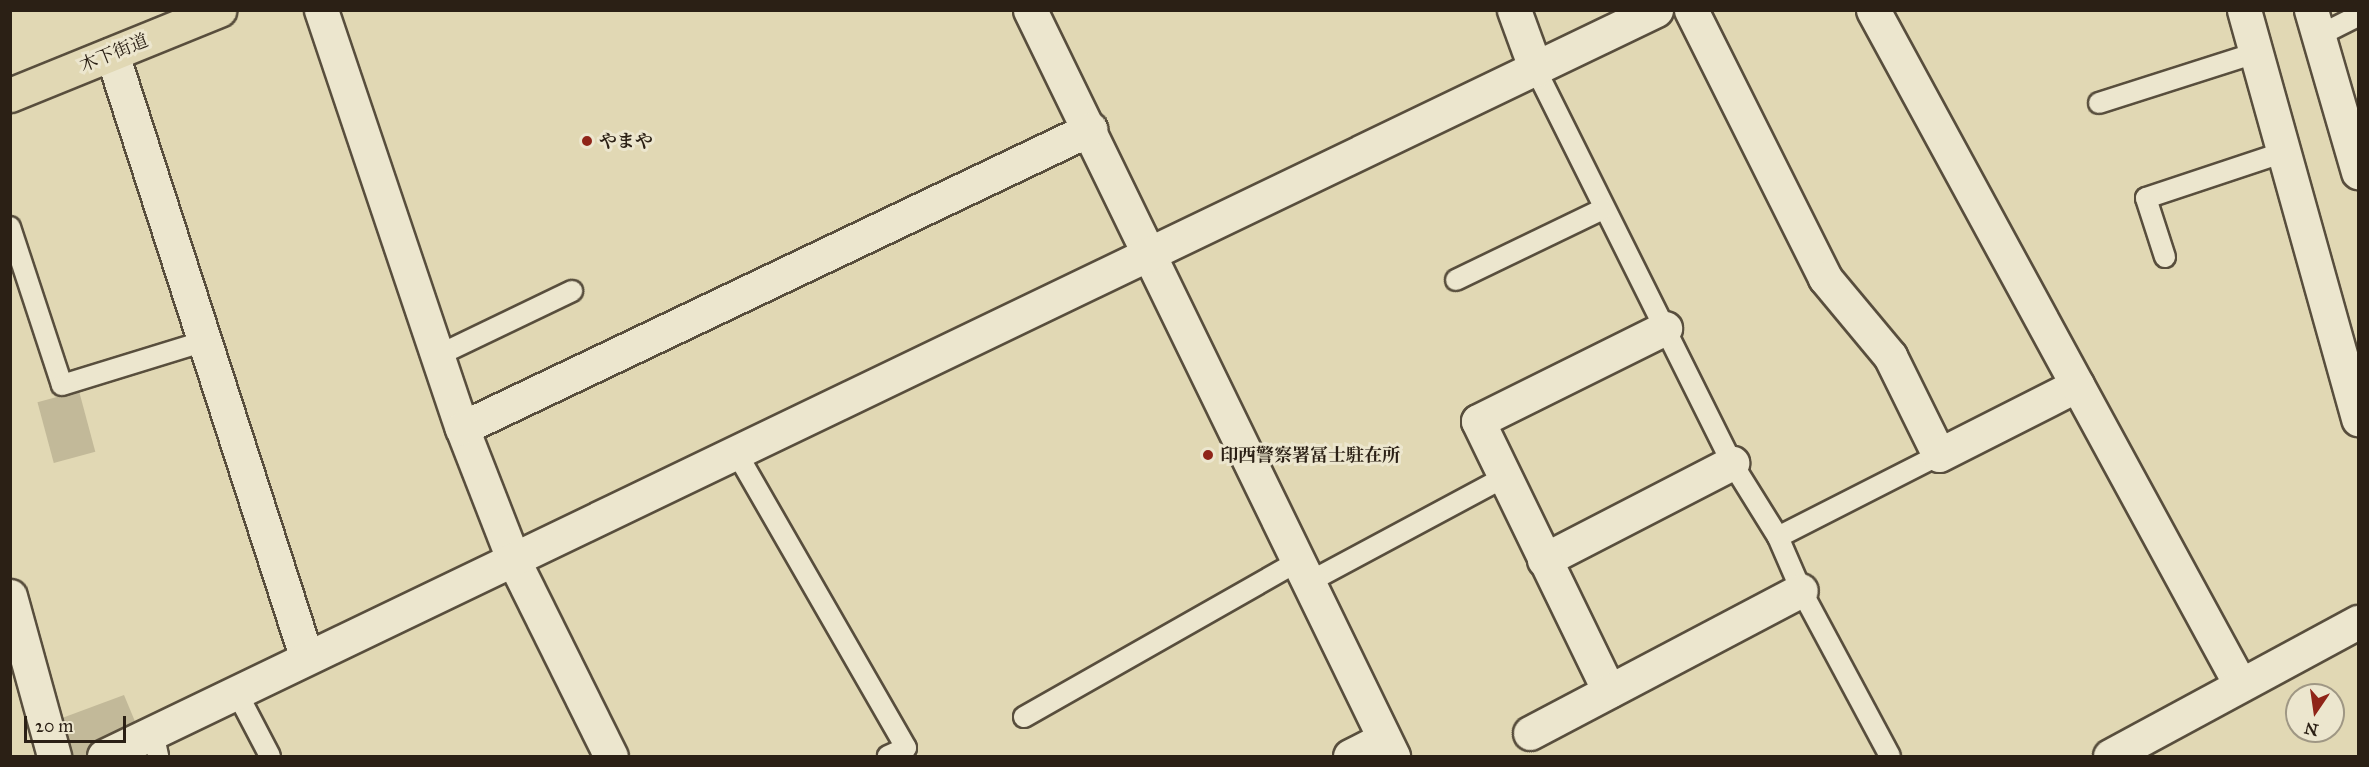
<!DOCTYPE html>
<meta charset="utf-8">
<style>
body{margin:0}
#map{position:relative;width:2369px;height:767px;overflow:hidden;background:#e1d8b4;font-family:"IM FELL Great Primer","Noto Serif JP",serif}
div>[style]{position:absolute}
.green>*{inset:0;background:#c2b999;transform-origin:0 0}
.roads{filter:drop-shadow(2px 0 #584e3d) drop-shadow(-2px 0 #584e3d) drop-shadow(0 2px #584e3d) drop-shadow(0 -2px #584e3d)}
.lane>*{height:20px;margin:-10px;padding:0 10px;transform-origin:10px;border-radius:10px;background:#ece6ce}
.street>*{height:33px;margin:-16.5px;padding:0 16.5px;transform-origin:16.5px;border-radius:16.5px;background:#ece6ce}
.primary>*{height:33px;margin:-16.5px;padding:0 16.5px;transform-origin:16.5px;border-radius:16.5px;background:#e1d8b4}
.dots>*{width:16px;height:16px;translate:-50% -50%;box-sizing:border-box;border:3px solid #ece6ce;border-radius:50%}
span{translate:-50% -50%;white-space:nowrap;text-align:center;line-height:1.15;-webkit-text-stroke:6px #ece6ce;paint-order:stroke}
.street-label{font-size:18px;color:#2b2015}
.poi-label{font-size:18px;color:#2b2015;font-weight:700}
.left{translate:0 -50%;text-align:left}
.frame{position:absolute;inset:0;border:12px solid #2b2015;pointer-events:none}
.north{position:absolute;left:2285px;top:683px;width:60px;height:60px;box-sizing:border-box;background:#ece6ce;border:2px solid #9f9784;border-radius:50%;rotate:193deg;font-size:16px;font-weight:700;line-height:24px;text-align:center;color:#2b2015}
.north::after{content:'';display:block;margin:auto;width:21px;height:27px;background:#8f2418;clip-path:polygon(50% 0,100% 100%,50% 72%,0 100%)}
.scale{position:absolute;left:24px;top:716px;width:102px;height:27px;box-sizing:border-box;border:3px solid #2b2015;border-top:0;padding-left:8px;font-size:18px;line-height:21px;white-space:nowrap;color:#2b2015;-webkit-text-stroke:4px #ece6ce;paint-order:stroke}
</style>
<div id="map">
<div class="green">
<div style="left:79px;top:391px;width:63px;height:43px;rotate:75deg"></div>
<div style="clip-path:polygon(124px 695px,139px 731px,86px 756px,68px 756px,54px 721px)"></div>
</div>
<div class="roads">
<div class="lane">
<div style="left:2318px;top:36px;width:45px;rotate:-26.6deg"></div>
<div style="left:1536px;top:70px;width:439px;rotate:63.5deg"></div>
<div style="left:1732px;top:463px;width:87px;rotate:58.1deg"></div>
<div style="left:1778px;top:537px;width:58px;rotate:66.5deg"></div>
<div style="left:1801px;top:590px;width:188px;rotate:61.8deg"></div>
<div style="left:2099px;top:103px;width:165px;rotate:-17.7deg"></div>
<div style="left:10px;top:227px;width:166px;rotate:71.8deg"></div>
<div style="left:62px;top:385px;width:150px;rotate:-17.1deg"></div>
<div style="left:2165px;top:257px;width:62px;rotate:-107.9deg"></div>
<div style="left:2146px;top:198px;width:145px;rotate:-18.4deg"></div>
<div style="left:1456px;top:280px;width:163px;rotate:-25.8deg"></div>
<div style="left:437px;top:356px;width:150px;rotate:-25.7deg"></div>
<div style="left:736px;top:452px;width:341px;rotate:60.1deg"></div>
<div style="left:906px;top:748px;width:20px;rotate:156deg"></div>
<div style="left:1778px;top:537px;width:181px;rotate:-27deg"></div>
<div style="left:1309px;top:582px;width:220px;rotate:-28.2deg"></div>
<div style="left:236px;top:691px;width:73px;rotate:62.4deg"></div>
<div style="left:1024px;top:717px;width:316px;rotate:-29.6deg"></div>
<div style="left:153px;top:732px;width:25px;rotate:78deg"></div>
</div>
<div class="street">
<div style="left:321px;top:10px;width:441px;rotate:71.4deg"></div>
<div style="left:462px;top:428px;width:141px;rotate:68.7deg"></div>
<div style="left:513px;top:559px;width:220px;rotate:63.6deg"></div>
<div style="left:1030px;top:10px;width:830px;rotate:64.05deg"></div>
<div style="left:1514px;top:10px;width:64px;rotate:69.9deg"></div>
<div style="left:1691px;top:10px;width:300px;rotate:63.4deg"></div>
<div style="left:1825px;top:278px;width:102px;rotate:50.2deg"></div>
<div style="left:1890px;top:356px;width:110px;rotate:63.7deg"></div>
<div style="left:1939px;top:455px;width:155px;rotate:-26.9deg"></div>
<div style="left:1873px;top:10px;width:767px;rotate:61.43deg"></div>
<div style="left:2244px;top:10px;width:425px;rotate:74.4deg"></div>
<div style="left:2311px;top:10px;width:169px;rotate:73.8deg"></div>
<div style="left:112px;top:54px;width:632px;rotate:72.14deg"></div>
<div style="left:462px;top:428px;width:696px;rotate:-25.46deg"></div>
<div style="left:1544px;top:560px;width:212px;rotate:-27.3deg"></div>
<div style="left:10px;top:596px;width:166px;rotate:74.6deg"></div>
<div style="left:1609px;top:691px;width:300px;rotate:-115.9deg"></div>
<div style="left:1478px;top:421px;width:209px;rotate:-26.4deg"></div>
<div style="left:1530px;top:733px;width:306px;rotate:-27.8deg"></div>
<div style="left:104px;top:756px;width:1722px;rotate:-25.67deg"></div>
<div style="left:1350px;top:756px;width:38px;rotate:-27deg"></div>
<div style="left:2110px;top:756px;width:282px;rotate:-28.4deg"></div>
</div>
<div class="primary">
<div style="left:10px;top:95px;width:226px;rotate:-22.1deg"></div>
</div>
</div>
<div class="dots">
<div style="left:587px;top:141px;background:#8f2418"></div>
<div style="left:1208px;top:455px;background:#8f2418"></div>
</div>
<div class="street-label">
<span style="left:114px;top:53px;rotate:-22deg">木下街道</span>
</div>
<div class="poi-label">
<span class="left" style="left:599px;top:141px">やまや</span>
<span class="left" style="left:1220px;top:455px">印西警察署冨士駐在所</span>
</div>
<div class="frame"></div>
<div class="north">N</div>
<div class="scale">20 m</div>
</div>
